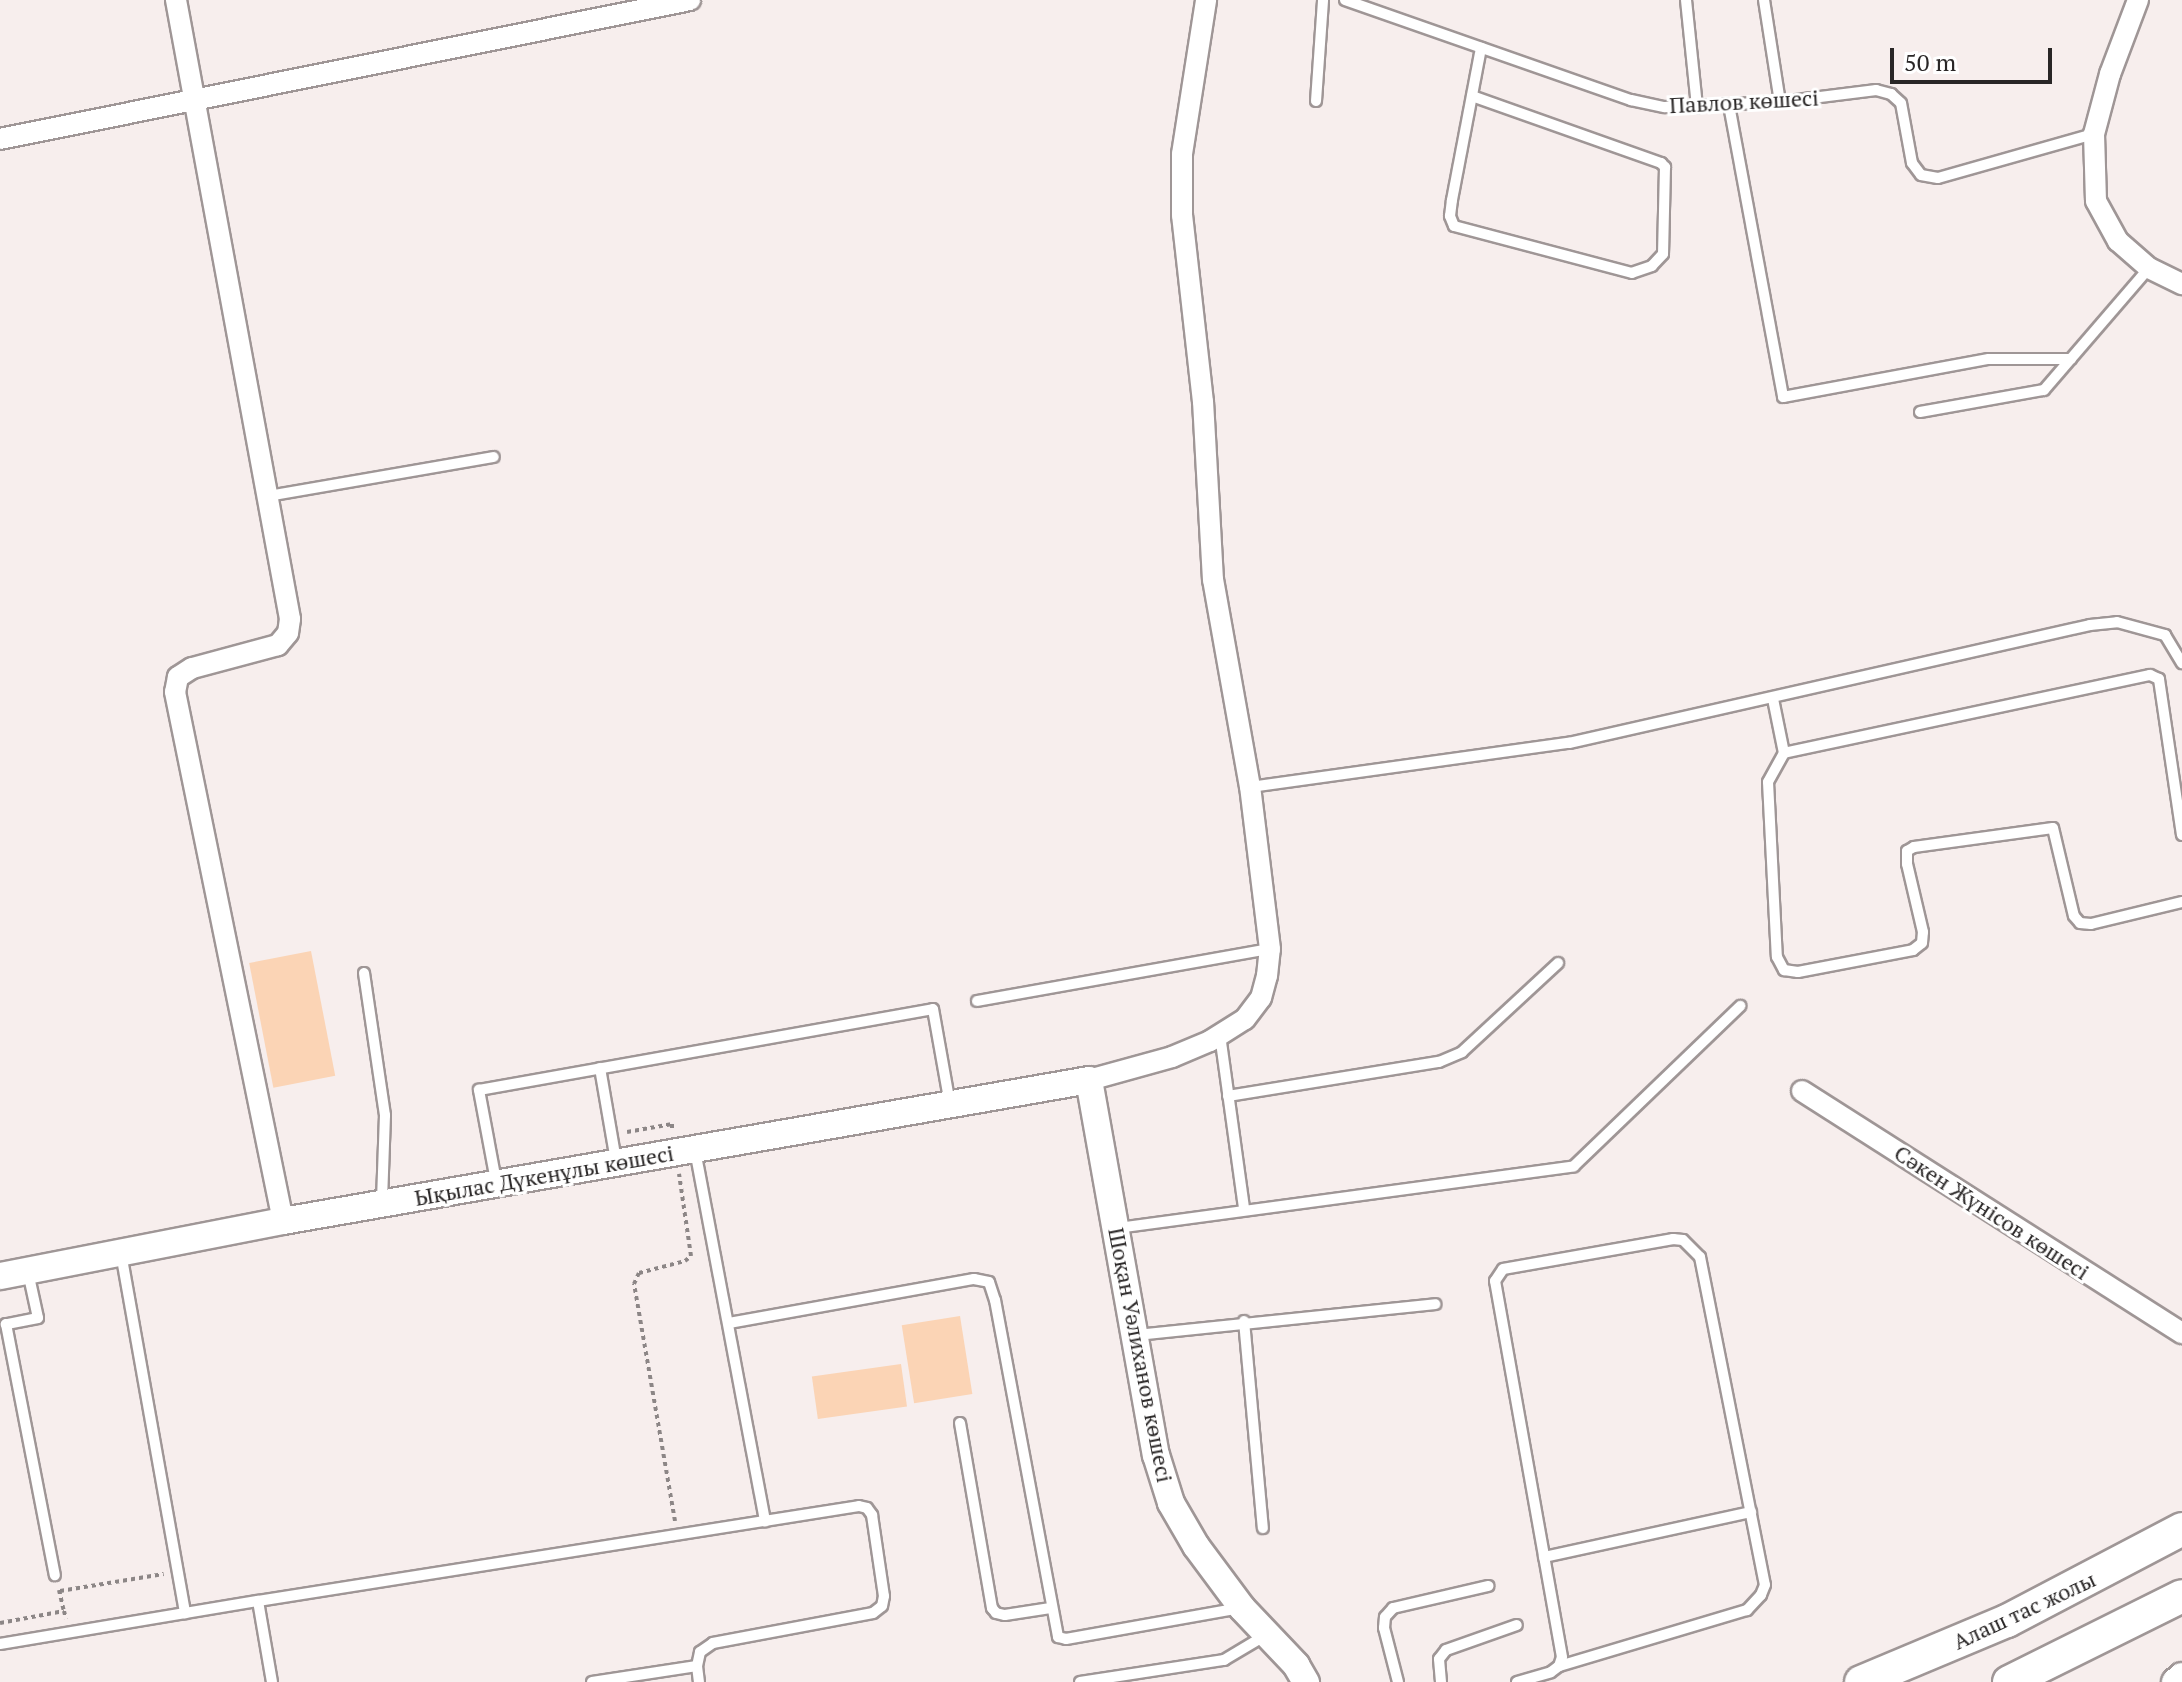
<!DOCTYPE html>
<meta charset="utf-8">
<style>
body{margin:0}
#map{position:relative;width:2182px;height:1682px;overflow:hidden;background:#f7eeed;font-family:"PT Serif",serif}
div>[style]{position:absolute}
.green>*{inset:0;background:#fbd4b5;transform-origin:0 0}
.path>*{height:4px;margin-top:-2px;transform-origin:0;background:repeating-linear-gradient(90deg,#8c8686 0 4px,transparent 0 8px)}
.roads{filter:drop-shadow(2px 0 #9f9696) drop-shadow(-2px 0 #9f9696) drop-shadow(0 2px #9f9696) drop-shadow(0 -2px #9f9696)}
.service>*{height:10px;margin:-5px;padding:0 5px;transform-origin:5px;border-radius:5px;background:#fff}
.minor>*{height:20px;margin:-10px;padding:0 10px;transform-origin:10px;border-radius:10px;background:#fff}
.tertiary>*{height:26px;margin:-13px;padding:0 13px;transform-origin:13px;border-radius:13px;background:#fff}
.primary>*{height:32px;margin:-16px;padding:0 16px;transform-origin:16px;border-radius:16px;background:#fff}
span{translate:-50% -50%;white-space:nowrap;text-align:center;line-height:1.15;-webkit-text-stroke:6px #fff;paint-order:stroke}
.street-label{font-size:22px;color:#292626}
.scale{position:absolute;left:1890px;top:48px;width:162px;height:36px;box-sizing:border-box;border:4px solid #292626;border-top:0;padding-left:10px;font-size:24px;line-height:28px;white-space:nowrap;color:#292626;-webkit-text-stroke:6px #fff;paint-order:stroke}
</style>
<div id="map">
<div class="green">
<div style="left:311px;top:951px;width:127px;height:63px;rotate:79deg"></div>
<div style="left:960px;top:1316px;width:79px;height:59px;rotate:81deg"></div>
<div style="left:901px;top:1364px;width:43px;height:90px;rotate:82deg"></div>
</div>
<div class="path">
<div style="left:627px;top:1132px;width:46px;rotate:-10.1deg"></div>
<div style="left:672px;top:1124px;width:6px;rotate:90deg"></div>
<div style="left:675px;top:1521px;width:241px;rotate:-99.8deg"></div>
<div style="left:634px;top:1284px;width:12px;rotate:-66deg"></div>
<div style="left:639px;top:1273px;width:48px;rotate:-14.6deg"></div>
<div style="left:685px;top:1261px;width:8px;rotate:-40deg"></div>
<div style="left:691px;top:1256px;width:83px;rotate:-98.3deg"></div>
<div style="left:59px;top:1590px;width:22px;rotate:77deg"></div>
<div style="left:60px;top:1591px;width:105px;rotate:-9.3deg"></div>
<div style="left:0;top:1623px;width:65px;rotate:-10.6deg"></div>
<div style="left:64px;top:1611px;width:8px;rotate:76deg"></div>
</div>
<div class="roads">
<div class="service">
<div style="left:1345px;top:0;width:303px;rotate:19.3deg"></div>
<div style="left:1631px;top:100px;width:35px;rotate:12deg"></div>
<div style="left:1665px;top:107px;width:115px;rotate:-2.5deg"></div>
<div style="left:1780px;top:102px;width:97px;rotate:-7.1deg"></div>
<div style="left:1876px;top:90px;width:16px;rotate:15deg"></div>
<div style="left:1891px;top:94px;width:13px;rotate:42deg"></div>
<div style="left:1901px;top:103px;width:61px;rotate:79.6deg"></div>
<div style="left:1912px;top:163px;width:15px;rotate:53deg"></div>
<div style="left:1921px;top:175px;width:17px;rotate:10deg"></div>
<div style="left:1938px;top:178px;width:162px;rotate:-15.8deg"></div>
<div style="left:1686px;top:0;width:108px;rotate:84.1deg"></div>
<div style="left:1764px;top:0;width:103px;rotate:81.1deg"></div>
<div style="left:1472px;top:96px;width:201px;rotate:19.5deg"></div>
<div style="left:1661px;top:163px;width:6px;rotate:45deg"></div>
<div style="left:1665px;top:167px;width:87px;rotate:91.3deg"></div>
<div style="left:1663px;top:254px;width:16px;rotate:133deg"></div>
<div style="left:1652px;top:266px;width:21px;rotate:161deg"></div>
<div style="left:1632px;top:273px;width:184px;rotate:-165.2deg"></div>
<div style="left:1454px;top:226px;width:11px;rotate:-112deg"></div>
<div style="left:1450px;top:216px;width:16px;rotate:-83deg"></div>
<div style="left:1452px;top:200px;width:155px;rotate:-79.2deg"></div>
<div style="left:1316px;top:101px;width:101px;rotate:-86deg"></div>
<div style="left:1729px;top:105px;width:297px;rotate:79.5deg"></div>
<div style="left:1783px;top:397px;width:209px;rotate:-10.5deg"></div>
<div style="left:1989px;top:359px;width:82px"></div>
<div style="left:1920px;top:412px;width:126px;rotate:-10.1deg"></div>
<div style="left:2044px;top:390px;width:161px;rotate:-49.3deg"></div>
<div style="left:268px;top:496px;width:229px;rotate:-9.8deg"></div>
<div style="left:1773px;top:699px;width:55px;rotate:78.5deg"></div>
<div style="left:1250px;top:787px;width:322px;rotate:-7.9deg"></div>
<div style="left:1569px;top:743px;width:534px;rotate:-12.76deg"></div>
<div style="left:2090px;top:625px;width:27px;rotate:-6deg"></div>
<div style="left:2117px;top:622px;width:50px;rotate:15.2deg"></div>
<div style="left:2165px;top:635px;width:33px;rotate:59deg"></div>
<div style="left:2182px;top:835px;width:158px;rotate:-98.4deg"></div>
<div style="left:2159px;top:679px;width:10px;rotate:-156deg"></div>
<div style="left:2150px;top:675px;width:374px;rotate:168deg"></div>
<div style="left:1784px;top:753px;width:33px;rotate:119deg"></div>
<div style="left:1768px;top:782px;width:175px;rotate:87.1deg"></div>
<div style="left:1777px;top:957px;width:15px;rotate:62deg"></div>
<div style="left:1784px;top:970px;width:14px;rotate:8deg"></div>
<div style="left:1798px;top:972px;width:117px;rotate:-10.8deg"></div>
<div style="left:1913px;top:950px;width:11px;rotate:-38deg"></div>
<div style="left:1922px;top:943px;width:11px;rotate:-85deg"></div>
<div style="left:1923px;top:932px;width:70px;rotate:-103.2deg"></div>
<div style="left:1907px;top:864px;width:13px;rotate:-90deg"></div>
<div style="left:1907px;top:851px;width:8px;rotate:-30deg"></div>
<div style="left:1914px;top:847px;width:140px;rotate:-7.8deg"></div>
<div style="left:2053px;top:828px;width:90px;rotate:76.6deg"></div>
<div style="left:2074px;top:916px;width:9px;rotate:49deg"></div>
<div style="left:2080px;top:923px;width:11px;rotate:5deg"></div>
<div style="left:2091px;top:924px;width:94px;rotate:-13.6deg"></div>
<div style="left:364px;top:973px;width:144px;rotate:81.6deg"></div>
<div style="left:385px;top:1115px;width:87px;rotate:92deg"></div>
<div style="left:977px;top:1001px;width:298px;rotate:-10.1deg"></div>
<div style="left:1220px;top:1035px;width:176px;rotate:82.1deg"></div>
<div style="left:600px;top:1068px;width:94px;rotate:80.2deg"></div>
<div style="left:1228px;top:1096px;width:214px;rotate:-9.2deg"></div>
<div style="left:1439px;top:1062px;width:25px;rotate:-23deg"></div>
<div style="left:1462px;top:1052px;width:131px;rotate:-42.8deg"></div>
<div style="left:695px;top:1150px;width:378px;rotate:79.3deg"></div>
<div style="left:496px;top:1181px;width:93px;rotate:-100.6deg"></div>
<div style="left:479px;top:1090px;width:461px;rotate:-10.1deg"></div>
<div style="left:933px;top:1009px;width:97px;rotate:79.9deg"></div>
<div style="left:1118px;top:1228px;width:460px;rotate:-7.7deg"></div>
<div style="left:1574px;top:1166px;width:231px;rotate:-43.9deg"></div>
<div style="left:121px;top:1253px;width:366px;rotate:79.9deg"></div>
<div style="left:28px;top:1272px;width:47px;rotate:77.7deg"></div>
<div style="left:38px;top:1318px;width:33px;rotate:169deg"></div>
<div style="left:6px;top:1324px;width:256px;rotate:79deg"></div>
<div style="left:1244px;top:1321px;width:208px;rotate:84.8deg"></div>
<div style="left:729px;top:1323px;width:249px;rotate:-10.2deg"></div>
<div style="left:974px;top:1279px;width:15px;rotate:11deg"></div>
<div style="left:989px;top:1282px;width:19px;rotate:72deg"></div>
<div style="left:995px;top:1300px;width:343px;rotate:79.4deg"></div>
<div style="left:1058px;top:1637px;width:8px;rotate:14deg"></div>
<div style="left:1066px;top:1639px;width:177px;rotate:-10.1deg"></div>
<div style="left:1137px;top:1335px;width:300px;rotate:-5.9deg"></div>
<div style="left:960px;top:1423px;width:188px;rotate:80.2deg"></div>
<div style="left:992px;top:1608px;width:6px;rotate:51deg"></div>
<div style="left:996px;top:1613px;width:9px;rotate:13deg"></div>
<div style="left:1005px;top:1615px;width:46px;rotate:-8.8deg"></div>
<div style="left:1544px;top:1557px;width:212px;rotate:-12.3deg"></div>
<div style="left:258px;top:1601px;width:608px;rotate:-8.98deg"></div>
<div style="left:859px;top:1506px;width:8px;rotate:14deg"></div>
<div style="left:867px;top:1508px;width:9px;rotate:54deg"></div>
<div style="left:872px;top:1515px;width:82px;rotate:81.6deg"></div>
<div style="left:884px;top:1596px;width:10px;rotate:101deg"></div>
<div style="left:882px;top:1606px;width:11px;rotate:142deg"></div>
<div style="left:873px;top:1613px;width:163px;rotate:169.4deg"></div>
<div style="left:713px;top:1643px;width:16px;rotate:145deg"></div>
<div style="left:700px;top:1652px;width:14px;rotate:102deg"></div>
<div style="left:697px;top:1666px;width:16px;rotate:83deg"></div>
<div style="left:0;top:1644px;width:262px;rotate:-9.5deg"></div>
<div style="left:258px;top:1601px;width:82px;rotate:80.2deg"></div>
<div style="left:592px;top:1682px;width:106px;rotate:-8.7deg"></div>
<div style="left:1080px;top:1682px;width:146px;rotate:-8.7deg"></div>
<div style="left:1224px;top:1660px;width:49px;rotate:-30.8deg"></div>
<div style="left:1398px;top:1682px;width:56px;rotate:-104.5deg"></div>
<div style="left:1384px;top:1628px;width:11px;rotate:-85deg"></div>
<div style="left:1385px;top:1617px;width:12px;rotate:-48deg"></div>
<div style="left:1393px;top:1608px;width:98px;rotate:-13deg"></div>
<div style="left:1441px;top:1682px;width:23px;rotate:-95deg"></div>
<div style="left:1439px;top:1659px;width:11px;rotate:-52deg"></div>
<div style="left:1446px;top:1650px;width:75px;rotate:-19.4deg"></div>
<div style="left:1517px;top:1682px;width:35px;rotate:-16deg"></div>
<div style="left:1551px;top:1672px;width:10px;rotate:-37deg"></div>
<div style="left:1559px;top:1666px;width:9px;rotate:-72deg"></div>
<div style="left:1562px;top:1657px;width:382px;rotate:-100.1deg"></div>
<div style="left:1495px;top:1281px;width:14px;rotate:-56deg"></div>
<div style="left:1503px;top:1269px;width:173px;rotate:-10deg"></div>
<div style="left:1673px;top:1239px;width:10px;rotate:6deg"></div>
<div style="left:1683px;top:1240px;width:24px;rotate:45deg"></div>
<div style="left:1700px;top:1257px;width:334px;rotate:78.8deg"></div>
<div style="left:1765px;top:1585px;width:11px;rotate:112deg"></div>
<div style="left:1761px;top:1595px;width:21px;rotate:133deg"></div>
<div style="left:1747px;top:1610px;width:196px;rotate:163.4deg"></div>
</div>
<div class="minor">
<div style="left:176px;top:0;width:629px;rotate:79.56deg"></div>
<div style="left:290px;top:619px;width:14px;rotate:98deg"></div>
<div style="left:288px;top:633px;width:16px;rotate:130deg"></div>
<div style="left:278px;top:645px;width:89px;rotate:165deg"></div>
<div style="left:192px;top:668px;width:17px;rotate:147deg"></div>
<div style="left:178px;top:677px;width:15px;rotate:101deg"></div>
<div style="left:175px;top:692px;width:540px;rotate:78.46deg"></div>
<div style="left:2138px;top:0;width:79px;rotate:110.7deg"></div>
<div style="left:2110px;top:74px;width:62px;rotate:104.9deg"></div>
<div style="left:2094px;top:134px;width:67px;rotate:88.3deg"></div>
<div style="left:2096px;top:201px;width:46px;rotate:61.2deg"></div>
<div style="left:2118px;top:241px;width:41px;rotate:41.1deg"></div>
<div style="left:2149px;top:268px;width:37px;rotate:26deg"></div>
<div style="left:0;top:139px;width:704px;rotate:-11.39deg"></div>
<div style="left:1089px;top:1080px;width:86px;rotate:-15.5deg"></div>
<div style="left:1172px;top:1057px;width:41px;rotate:-22.8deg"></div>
<div style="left:1210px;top:1041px;width:41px;rotate:-32.2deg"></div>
<div style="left:1245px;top:1019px;width:26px;rotate:-53deg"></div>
<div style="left:1261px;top:998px;width:23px;rotate:-75deg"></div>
<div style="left:1267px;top:976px;width:27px;rotate:-84deg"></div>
<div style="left:1270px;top:949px;width:163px;rotate:-97deg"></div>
<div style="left:1250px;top:787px;width:210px;rotate:-100.1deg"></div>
<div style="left:1213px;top:580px;width:178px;rotate:-93.2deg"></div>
<div style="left:1203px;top:402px;width:188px;rotate:-96.4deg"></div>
<div style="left:1182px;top:215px;width:61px;rotate:-90deg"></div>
<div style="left:1182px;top:154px;width:156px;rotate:-81.1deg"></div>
<div style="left:1802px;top:1091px;width:451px;rotate:32.5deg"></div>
</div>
<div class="tertiary">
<div style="left:0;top:1276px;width:288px;rotate:-11deg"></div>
<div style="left:283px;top:1221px;width:818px;rotate:-9.92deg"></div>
<div style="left:1089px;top:1080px;width:381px;rotate:79.9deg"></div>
<div style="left:1156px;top:1455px;width:50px;rotate:72.6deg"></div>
<div style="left:1171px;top:1503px;width:50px;rotate:59.8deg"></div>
<div style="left:1196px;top:1546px;width:77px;rotate:53.4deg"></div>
<div style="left:1242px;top:1608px;width:79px;rotate:46.5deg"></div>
<div style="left:1296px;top:1665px;width:20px;rotate:60deg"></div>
<div style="left:2175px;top:1682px;width:9px;rotate:-41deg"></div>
</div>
<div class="primary">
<div style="left:1861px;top:1682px;width:158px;rotate:-22.7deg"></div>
<div style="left:2007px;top:1621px;width:198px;rotate:-27.7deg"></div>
<div style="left:2009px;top:1682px;width:193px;rotate:-26.4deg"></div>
</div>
</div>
<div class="street-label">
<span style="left:1744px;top:101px;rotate:-3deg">Павлов көшесі</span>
<span style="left:544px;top:1175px;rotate:-10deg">Ықылас Дүкенұлы көшесі</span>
<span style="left:1992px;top:1212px;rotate:33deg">Сәкен Жүнісов көшесі</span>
<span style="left:1141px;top:1355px;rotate:79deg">Шоқан Уәлиханов көшесі</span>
<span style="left:2024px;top:1610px;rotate:-25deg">Алаш тас жолы</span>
</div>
<div class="scale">50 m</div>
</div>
